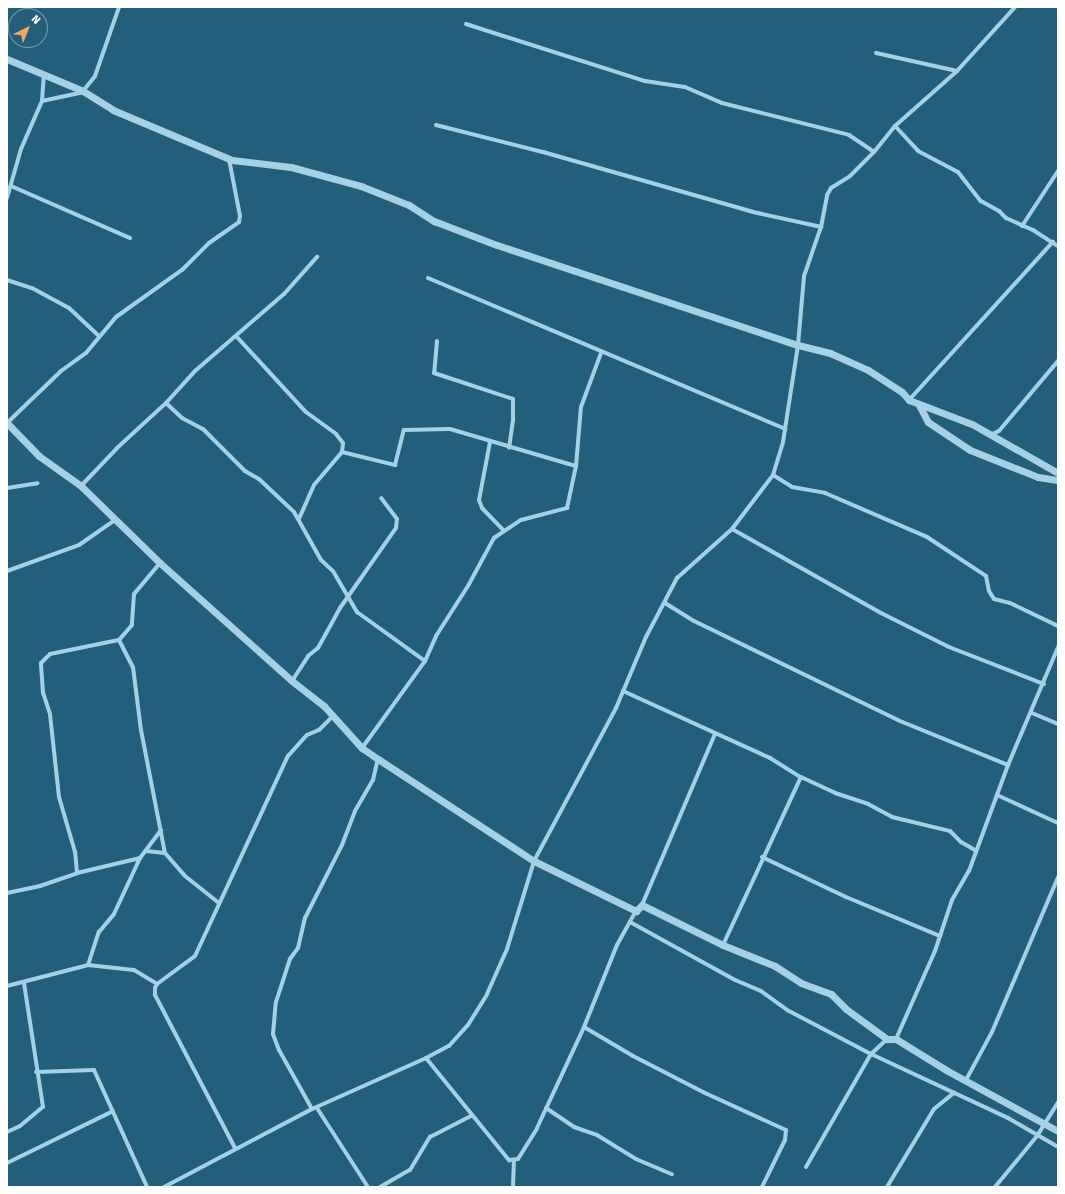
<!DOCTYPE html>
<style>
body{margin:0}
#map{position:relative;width:1065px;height:1194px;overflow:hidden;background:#235e7b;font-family:"Fira Sans",sans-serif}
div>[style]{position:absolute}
.minor>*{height:4px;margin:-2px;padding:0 2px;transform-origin:2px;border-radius:2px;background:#a6d1e5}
.tertiary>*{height:7px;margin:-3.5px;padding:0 3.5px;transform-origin:3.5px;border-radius:3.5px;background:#a6d1e5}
span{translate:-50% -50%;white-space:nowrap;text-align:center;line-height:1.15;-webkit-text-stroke:4px #235e7b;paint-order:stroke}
.frame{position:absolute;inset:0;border:8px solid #fff;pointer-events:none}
.north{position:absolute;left:8px;top:8px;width:40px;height:40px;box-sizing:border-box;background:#235e7b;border:1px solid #7b9eb0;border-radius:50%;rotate:43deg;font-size:11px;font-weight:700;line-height:16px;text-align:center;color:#fff}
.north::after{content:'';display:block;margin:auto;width:14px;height:18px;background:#f0a869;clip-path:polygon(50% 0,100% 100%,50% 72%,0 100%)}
</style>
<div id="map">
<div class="minor">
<div style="left:466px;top:24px;width:188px;rotate:17.7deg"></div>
<div style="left:645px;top:81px;width:40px;rotate:8.5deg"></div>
<div style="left:685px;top:87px;width:40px;rotate:23.4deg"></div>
<div style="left:722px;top:103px;width:131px;rotate:14.1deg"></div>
<div style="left:849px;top:135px;width:30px;rotate:34deg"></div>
<div style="left:876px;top:53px;width:83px;rotate:12.5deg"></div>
<div style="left:83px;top:91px;width:19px;rotate:-51deg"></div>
<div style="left:95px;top:76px;width:73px;rotate:-70.8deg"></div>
<div style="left:42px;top:101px;width:43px;rotate:-12.1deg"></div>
<div style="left:436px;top:125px;width:110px;rotate:14.2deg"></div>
<div style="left:543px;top:152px;width:218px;rotate:15.9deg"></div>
<div style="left:753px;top:212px;width:70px;rotate:12.4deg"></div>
<div style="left:895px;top:126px;width:34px;rotate:47deg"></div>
<div style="left:918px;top:151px;width:45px;rotate:27.7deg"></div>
<div style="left:958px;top:172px;width:37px;rotate:52deg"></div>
<div style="left:981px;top:201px;width:21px;rotate:29deg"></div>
<div style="left:999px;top:211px;width:10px;rotate:45deg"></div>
<div style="left:1006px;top:218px;width:30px;rotate:24deg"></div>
<div style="left:1033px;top:230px;width:30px;rotate:33deg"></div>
<div style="left:11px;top:186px;width:130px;rotate:23.6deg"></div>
<div style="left:7px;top:198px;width:51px;rotate:-74.1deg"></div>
<div style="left:21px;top:149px;width:52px;rotate:-66.4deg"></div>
<div style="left:42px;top:101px;width:27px;rotate:-86deg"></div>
<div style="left:1022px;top:226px;width:66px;rotate:-56.8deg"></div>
<div style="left:428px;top:278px;width:388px;rotate:22.9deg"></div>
<div style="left:7px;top:280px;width:26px;rotate:18deg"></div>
<div style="left:32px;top:288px;width:42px;rotate:28.4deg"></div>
<div style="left:69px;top:308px;width:41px;rotate:43deg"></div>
<div style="left:236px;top:336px;width:103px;rotate:47.4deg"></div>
<div style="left:306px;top:412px;width:37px;rotate:36deg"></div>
<div style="left:336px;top:434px;width:11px;rotate:52deg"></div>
<div style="left:343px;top:443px;width:9px;rotate:96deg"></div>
<div style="left:342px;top:452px;width:43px;rotate:130.3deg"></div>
<div style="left:314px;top:485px;width:36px;rotate:114deg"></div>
<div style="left:437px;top:341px;width:32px;rotate:95deg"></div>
<div style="left:434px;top:373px;width:83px;rotate:18.2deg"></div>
<div style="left:513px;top:399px;width:21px;rotate:90deg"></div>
<div style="left:513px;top:420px;width:28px;rotate:98deg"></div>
<div style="left:909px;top:400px;width:214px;rotate:-47.7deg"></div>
<div style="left:166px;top:403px;width:22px;rotate:43deg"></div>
<div style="left:182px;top:418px;width:24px;rotate:28deg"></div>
<div style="left:203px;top:429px;width:59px;rotate:45deg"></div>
<div style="left:245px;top:471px;width:16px;rotate:30deg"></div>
<div style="left:259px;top:479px;width:48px;rotate:43.3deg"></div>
<div style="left:294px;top:512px;width:55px;rotate:60.6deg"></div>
<div style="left:321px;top:560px;width:16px;rotate:43deg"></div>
<div style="left:333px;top:571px;width:48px;rotate:59.7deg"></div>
<div style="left:357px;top:612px;width:84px;rotate:35.8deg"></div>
<div style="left:7px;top:423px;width:75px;rotate:-43.9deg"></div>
<div style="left:61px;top:371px;width:31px;rotate:-36deg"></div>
<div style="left:86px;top:353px;width:47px;rotate:-50.2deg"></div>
<div style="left:116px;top:317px;width:81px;rotate:-35.5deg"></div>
<div style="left:182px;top:270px;width:38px;rotate:-45deg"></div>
<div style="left:209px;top:243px;width:37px;rotate:-35deg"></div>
<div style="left:239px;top:222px;width:6px;rotate:-81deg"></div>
<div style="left:240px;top:216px;width:58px;rotate:-100.9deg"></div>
<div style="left:990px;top:435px;width:10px;rotate:-24deg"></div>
<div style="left:999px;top:431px;width:92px;rotate:-49.9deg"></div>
<div style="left:490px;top:442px;width:59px;rotate:100.7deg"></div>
<div style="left:479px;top:500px;width:9px;rotate:69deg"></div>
<div style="left:482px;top:508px;width:30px;rotate:46deg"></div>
<div style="left:342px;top:452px;width:55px;rotate:13.8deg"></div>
<div style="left:395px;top:465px;width:36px;rotate:-76deg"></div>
<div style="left:404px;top:430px;width:46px;rotate:-1.2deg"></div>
<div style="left:450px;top:429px;width:131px;rotate:16.4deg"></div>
<div style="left:773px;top:475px;width:22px;rotate:32deg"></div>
<div style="left:792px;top:487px;width:34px;rotate:10deg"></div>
<div style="left:825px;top:493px;width:111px;rotate:23.3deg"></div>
<div style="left:927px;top:537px;width:71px;rotate:33.5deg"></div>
<div style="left:986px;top:576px;width:15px;rotate:79deg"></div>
<div style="left:989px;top:591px;width:9px;rotate:58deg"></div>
<div style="left:994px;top:599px;width:16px;rotate:14deg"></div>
<div style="left:1010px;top:603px;width:53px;rotate:25.6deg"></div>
<div style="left:81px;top:486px;width:52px;rotate:-46.5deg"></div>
<div style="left:117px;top:448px;width:67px;rotate:-42.6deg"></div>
<div style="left:166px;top:403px;width:43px;rotate:-47.8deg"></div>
<div style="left:195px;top:371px;width:118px;rotate:-40.9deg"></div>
<div style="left:284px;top:294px;width:50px;rotate:-48.3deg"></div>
<div style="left:7px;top:488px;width:31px;rotate:-9deg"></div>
<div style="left:732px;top:529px;width:171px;rotate:29.4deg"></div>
<div style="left:881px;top:613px;width:76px;rotate:26.6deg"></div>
<div style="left:949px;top:647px;width:102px;rotate:21.3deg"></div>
<div style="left:160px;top:563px;width:40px;rotate:130deg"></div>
<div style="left:134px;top:594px;width:31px;rotate:94deg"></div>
<div style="left:132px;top:625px;width:20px;rotate:131deg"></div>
<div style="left:119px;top:640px;width:30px;rotate:63deg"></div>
<div style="left:133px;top:667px;width:64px;rotate:82.8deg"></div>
<div style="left:141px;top:730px;width:125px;rotate:79deg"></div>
<div style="left:165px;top:853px;width:30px;rotate:49deg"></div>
<div style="left:185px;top:876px;width:43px;rotate:38.5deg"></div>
<div style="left:7px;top:571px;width:77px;rotate:-19.9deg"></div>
<div style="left:79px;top:545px;width:44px;rotate:-34.8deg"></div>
<div style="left:665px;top:603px;width:34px;rotate:32deg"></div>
<div style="left:694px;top:621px;width:229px;rotate:25.9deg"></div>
<div style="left:900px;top:721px;width:117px;rotate:22.2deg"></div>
<div style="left:292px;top:681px;width:30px;rotate:-57deg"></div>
<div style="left:308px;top:656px;width:13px;rotate:-39deg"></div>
<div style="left:318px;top:648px;width:46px;rotate:-61.2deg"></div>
<div style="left:340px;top:608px;width:98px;rotate:-55deg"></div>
<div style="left:396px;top:528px;width:9px;rotate:-84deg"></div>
<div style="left:397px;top:519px;width:26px;rotate:-127deg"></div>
<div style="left:623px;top:691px;width:162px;rotate:24.5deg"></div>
<div style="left:770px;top:758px;width:36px;rotate:32deg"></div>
<div style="left:801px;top:777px;width:38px;rotate:25deg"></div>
<div style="left:835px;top:793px;width:35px;rotate:18deg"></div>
<div style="left:868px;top:804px;width:27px;rotate:28deg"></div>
<div style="left:892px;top:817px;width:60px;rotate:13.6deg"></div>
<div style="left:950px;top:831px;width:16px;rotate:45deg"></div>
<div style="left:961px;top:842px;width:16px;rotate:30deg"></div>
<div style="left:1032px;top:713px;width:28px;rotate:23deg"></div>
<div style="left:362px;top:748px;width:107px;rotate:-54.1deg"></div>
<div style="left:425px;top:661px;width:27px;rotate:-66deg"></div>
<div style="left:436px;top:636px;width:59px;rotate:-57.4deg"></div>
<div style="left:468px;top:586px;width:55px;rotate:-61.6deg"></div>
<div style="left:494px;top:538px;width:32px;rotate:-34deg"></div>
<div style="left:521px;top:520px;width:48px;rotate:-14.6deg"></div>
<div style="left:567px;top:508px;width:43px;rotate:-77.9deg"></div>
<div style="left:576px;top:466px;width:59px;rotate:-85.2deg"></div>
<div style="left:581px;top:407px;width:58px;rotate:-69.7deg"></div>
<div style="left:997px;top:795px;width:67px;rotate:24.7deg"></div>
<div style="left:146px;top:851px;width:19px;rotate:6deg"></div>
<div style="left:762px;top:857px;width:93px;rotate:25.5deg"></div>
<div style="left:846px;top:897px;width:102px;rotate:22.5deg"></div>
<div style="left:77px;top:873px;width:21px;rotate:-95deg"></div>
<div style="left:75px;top:852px;width:57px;rotate:-106.2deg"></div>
<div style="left:59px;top:797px;width:83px;rotate:-96.2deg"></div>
<div style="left:50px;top:714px;width:22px;rotate:-108deg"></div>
<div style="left:43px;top:693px;width:30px;rotate:-94deg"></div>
<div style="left:41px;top:663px;width:13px;rotate:-45deg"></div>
<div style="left:50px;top:654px;width:70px;rotate:-11.5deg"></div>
<div style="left:7px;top:893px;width:34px;rotate:-12deg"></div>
<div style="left:40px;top:886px;width:39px;rotate:-19deg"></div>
<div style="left:77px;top:873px;width:65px;rotate:-13.4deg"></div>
<div style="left:140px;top:858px;width:35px;rotate:-53deg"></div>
<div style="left:642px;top:905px;width:186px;rotate:-66.9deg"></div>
<div style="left:630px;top:922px;width:120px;rotate:28.9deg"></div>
<div style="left:735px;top:980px;width:28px;rotate:23deg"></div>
<div style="left:761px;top:991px;width:34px;rotate:36deg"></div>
<div style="left:789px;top:1011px;width:93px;rotate:27.7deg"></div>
<div style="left:871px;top:1054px;width:151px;rotate:25deg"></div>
<div style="left:1008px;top:1118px;width:58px;rotate:30.1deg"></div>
<div style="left:723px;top:945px;width:185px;rotate:-65.1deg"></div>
<div style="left:88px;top:965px;width:35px;rotate:-72deg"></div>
<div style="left:99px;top:932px;width:23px;rotate:-50deg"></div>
<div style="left:114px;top:914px;width:62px;rotate:-65.1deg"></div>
<div style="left:7px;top:986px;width:84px;rotate:-14.5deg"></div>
<div style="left:88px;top:965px;width:46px;rotate:6.2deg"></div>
<div style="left:134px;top:970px;width:27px;rotate:31deg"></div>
<div style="left:584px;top:1027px;width:57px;rotate:30.6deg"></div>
<div style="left:633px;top:1056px;width:81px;rotate:27.2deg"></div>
<div style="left:705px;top:1093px;width:89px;rotate:24.6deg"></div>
<div style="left:786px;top:1130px;width:10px;rotate:96deg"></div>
<div style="left:785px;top:1140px;width:52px;rotate:116.1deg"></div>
<div style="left:896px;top:1039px;width:96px;rotate:-66.1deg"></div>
<div style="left:935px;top:951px;width:54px;rotate:-71.6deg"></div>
<div style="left:952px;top:900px;width:34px;rotate:-60deg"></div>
<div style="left:969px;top:871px;width:113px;rotate:-69.8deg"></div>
<div style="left:1008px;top:765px;width:128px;rotate:-67deg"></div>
<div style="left:426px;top:1058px;width:132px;rotate:50.9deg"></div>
<div style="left:509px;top:1160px;width:9px;rotate:-6deg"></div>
<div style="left:518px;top:1159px;width:36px;rotate:-58deg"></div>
<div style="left:537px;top:1128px;width:111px;rotate:-65deg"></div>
<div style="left:584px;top:1027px;width:88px;rotate:-68.1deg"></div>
<div style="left:617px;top:945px;width:39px;rotate:-61deg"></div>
<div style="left:36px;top:1072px;width:58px;rotate:-2deg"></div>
<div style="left:94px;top:1070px;width:128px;rotate:65.6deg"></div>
<div style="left:966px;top:1080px;width:55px;rotate:-61.6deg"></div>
<div style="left:992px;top:1032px;width:168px;rotate:-66.9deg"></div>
<div style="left:317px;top:1108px;width:94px;rotate:57.2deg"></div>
<div style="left:546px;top:1108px;width:34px;rotate:34deg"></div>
<div style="left:574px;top:1127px;width:24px;rotate:19deg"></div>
<div style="left:597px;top:1135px;width:46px;rotate:31.6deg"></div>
<div style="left:636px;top:1159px;width:39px;rotate:23deg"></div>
<div style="left:312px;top:1109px;width:68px;rotate:-119.2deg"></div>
<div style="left:279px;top:1050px;width:17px;rotate:-111deg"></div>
<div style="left:273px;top:1034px;width:32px;rotate:-85deg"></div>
<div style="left:276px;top:1002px;width:45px;rotate:-72deg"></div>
<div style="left:290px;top:959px;width:14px;rotate:-54deg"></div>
<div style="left:298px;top:948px;width:31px;rotate:-77deg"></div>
<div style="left:305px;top:918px;width:82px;rotate:-63.1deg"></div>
<div style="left:342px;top:845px;width:36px;rotate:-69deg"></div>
<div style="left:355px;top:811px;width:36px;rotate:-60deg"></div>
<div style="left:373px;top:780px;width:22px;rotate:-77deg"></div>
<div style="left:7px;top:1132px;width:14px;rotate:-25deg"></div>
<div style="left:20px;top:1126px;width:30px;rotate:-40deg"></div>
<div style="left:43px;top:1107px;width:125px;rotate:-98.7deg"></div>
<div style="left:235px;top:1148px;width:173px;rotate:-117.6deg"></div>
<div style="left:155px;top:995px;width:7px;rotate:-90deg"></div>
<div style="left:155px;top:988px;width:4px;rotate:-63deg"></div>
<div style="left:157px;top:984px;width:47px;rotate:-36.4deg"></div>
<div style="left:195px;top:956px;width:221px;rotate:-65.1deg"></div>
<div style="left:288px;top:756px;width:28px;rotate:-48deg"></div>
<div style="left:307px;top:735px;width:13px;rotate:-23deg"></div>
<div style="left:319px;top:730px;width:21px;rotate:-45deg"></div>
<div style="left:7px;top:1163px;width:118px;rotate:-26.1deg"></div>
<div style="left:806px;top:1167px;width:130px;rotate:-60.1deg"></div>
<div style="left:871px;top:1054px;width:22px;rotate:-43deg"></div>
<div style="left:164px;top:1187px;width:167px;rotate:-27.8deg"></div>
<div style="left:312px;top:1109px;width:125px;rotate:-24.1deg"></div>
<div style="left:426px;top:1058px;width:26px;rotate:-28deg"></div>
<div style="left:449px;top:1046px;width:28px;rotate:-48deg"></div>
<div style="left:468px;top:1025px;width:36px;rotate:-58deg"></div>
<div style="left:487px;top:994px;width:49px;rotate:-66deg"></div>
<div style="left:507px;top:949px;width:92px;rotate:-72.9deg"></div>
<div style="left:534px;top:861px;width:174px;rotate:-61.8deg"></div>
<div style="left:616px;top:708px;width:77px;rotate:-67.1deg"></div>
<div style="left:646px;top:637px;width:67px;rotate:-62.3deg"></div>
<div style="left:677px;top:578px;width:74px;rotate:-41.7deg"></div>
<div style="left:732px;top:529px;width:68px;rotate:-52.8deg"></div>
<div style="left:773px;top:475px;width:34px;rotate:-73deg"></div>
<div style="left:783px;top:442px;width:98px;rotate:-81.2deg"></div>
<div style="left:798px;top:345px;width:69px;rotate:-85deg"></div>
<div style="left:804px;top:276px;width:52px;rotate:-70.9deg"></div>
<div style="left:821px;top:227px;width:33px;rotate:-79deg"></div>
<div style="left:827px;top:195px;width:8px;rotate:-60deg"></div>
<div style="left:831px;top:188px;width:22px;rotate:-32deg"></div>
<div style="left:850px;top:176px;width:34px;rotate:-45deg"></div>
<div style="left:874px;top:152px;width:33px;rotate:-51deg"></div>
<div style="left:895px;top:126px;width:83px;rotate:-41.6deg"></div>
<div style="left:957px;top:71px;width:86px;rotate:-47.8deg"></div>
<div style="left:380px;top:1187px;width:34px;rotate:-30deg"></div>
<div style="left:410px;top:1170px;width:39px;rotate:-59deg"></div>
<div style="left:430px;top:1137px;width:46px;rotate:-27.1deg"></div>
<div style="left:513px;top:1187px;width:27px;rotate:-88deg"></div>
<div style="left:887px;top:1187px;width:91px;rotate:-58.9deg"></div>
<div style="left:934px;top:1109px;width:26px;rotate:-39deg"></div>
<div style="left:995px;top:1187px;width:66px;rotate:-50.5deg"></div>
<div style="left:1037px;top:1136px;width:40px;rotate:-58deg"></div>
</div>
<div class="tertiary">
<div style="left:7px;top:59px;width:82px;rotate:22.8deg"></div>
<div style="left:83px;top:91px;width:36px;rotate:32deg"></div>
<div style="left:113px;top:110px;width:129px;rotate:22.8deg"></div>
<div style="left:232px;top:160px;width:59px;rotate:6.8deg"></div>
<div style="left:291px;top:167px;width:73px;rotate:15.2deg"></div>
<div style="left:361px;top:186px;width:52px;rotate:21.6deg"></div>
<div style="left:409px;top:205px;width:30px;rotate:33deg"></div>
<div style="left:434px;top:221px;width:67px;rotate:20.9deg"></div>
<div style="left:497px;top:245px;width:317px;rotate:18.4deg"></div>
<div style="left:798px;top:345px;width:33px;rotate:14deg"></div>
<div style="left:830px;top:353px;width:42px;rotate:24.1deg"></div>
<div style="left:868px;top:370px;width:40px;rotate:32.9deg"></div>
<div style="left:902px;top:392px;width:11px;rotate:49deg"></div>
<div style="left:909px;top:400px;width:67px;rotate:20.9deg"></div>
<div style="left:972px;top:424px;width:99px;rotate:29.7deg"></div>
<div style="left:919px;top:405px;width:19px;rotate:62deg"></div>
<div style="left:928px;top:422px;width:50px;rotate:33.7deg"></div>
<div style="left:970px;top:450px;width:73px;rotate:21.7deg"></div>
<div style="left:1038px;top:477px;width:20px;rotate:9deg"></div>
<div style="left:7px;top:423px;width:46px;rotate:45.9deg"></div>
<div style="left:39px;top:456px;width:52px;rotate:35.5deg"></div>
<div style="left:81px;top:486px;width:110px;rotate:44.3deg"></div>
<div style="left:160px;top:563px;width:177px;rotate:41.8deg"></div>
<div style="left:292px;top:681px;width:41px;rotate:38deg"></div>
<div style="left:324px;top:706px;width:57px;rotate:47.9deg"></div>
<div style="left:362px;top:748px;width:19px;rotate:35deg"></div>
<div style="left:378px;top:759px;width:186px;rotate:33.2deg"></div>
<div style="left:534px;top:861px;width:114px;rotate:26.1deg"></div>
<div style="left:636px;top:911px;width:8px;rotate:-45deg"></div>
<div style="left:642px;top:905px;width:90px;rotate:26.3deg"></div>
<div style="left:723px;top:945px;width:56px;rotate:22deg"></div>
<div style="left:775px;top:966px;width:31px;rotate:33deg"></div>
<div style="left:801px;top:983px;width:32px;rotate:20deg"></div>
<div style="left:831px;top:994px;width:21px;rotate:45deg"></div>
<div style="left:846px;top:1009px;width:51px;rotate:36.2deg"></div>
<div style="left:887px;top:1039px;width:9px"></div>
<div style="left:896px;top:1039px;width:59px;rotate:31.8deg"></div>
<div style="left:946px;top:1070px;width:128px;rotate:28.6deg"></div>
</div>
<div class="frame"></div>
<div class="north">N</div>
</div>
